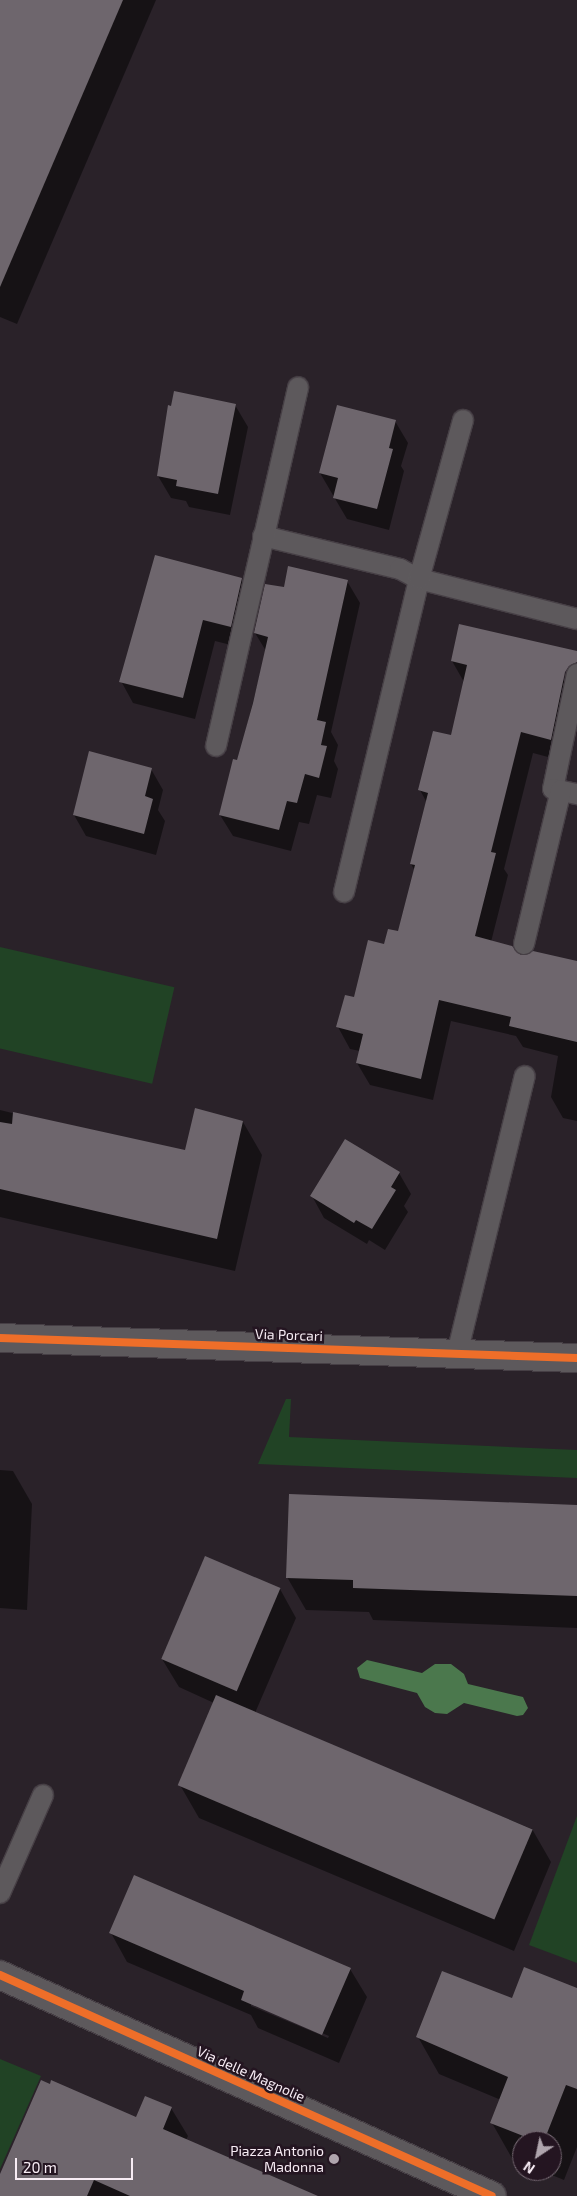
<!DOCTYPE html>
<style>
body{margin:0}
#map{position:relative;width:577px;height:2196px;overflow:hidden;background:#2a2229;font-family:"Exo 2",sans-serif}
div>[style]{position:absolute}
.green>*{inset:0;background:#214325;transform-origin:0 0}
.water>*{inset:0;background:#4b784d}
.shadow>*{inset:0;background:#0007}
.building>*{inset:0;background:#6e666d;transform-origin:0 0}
.roads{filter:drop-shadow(1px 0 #463f45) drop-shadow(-1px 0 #463f45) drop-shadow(0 1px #463f45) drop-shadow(0 -1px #463f45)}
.lane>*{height:20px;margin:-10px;padding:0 10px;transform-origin:10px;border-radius:10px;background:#5d595c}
.street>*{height:28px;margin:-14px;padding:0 14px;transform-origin:14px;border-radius:14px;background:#5d595c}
.cycleway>*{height:8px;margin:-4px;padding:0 4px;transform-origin:4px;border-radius:4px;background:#ee6e29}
.dots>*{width:14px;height:14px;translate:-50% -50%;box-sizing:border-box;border:2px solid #241521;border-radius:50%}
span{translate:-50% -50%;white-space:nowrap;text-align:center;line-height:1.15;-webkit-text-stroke:5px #241521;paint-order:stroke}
.street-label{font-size:14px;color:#f7ecf4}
.poi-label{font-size:14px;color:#f7ecf4}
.right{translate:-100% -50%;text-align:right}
.north{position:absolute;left:512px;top:2131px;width:50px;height:50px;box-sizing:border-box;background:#241521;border:1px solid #786b75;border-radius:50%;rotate:214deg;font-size:14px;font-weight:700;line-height:20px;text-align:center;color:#f7ecf4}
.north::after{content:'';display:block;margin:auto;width:18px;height:22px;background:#afa5ad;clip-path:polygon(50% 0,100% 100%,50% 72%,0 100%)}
.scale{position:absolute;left:15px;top:2158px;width:118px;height:22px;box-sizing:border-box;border:2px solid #f7ecf4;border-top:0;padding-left:6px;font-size:15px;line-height:18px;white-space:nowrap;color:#f7ecf4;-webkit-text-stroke:4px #241521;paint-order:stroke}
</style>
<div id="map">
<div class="green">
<div style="left:0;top:947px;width:179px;height:99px;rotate:13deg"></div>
<div style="clip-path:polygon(286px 1399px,291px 1399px,289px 1437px,577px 1450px,577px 1478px,258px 1464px)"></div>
<div style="clip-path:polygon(577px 1816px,577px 1963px,529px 1945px)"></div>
<div style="clip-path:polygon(0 2059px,41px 2076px,0 2169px)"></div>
</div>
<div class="water">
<div style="clip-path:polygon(367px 1660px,422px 1673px,435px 1664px,451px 1664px,464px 1674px,468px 1684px,523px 1697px,528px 1708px,523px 1715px,517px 1716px,464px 1703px,447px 1714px,435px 1713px,425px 1707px,417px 1693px,360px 1678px,357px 1668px)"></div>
</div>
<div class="shadow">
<div style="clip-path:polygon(0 0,156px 0,17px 324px,0 317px)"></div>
<div style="clip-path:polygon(235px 405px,248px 427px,230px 515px,189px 507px,186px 501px,171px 498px,158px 476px)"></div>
<div style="clip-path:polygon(395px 421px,408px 443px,401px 466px,404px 471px,389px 530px,347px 519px,320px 473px)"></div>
<div style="clip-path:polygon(241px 579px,254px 601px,243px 648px,215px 641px,195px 719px,133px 703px,121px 681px)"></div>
<div style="clip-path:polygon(347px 581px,360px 603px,331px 732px,338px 745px,334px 761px,338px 769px,331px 798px,317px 795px,309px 824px,299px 822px,291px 851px,233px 836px,220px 815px,238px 761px,266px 651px,255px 633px,285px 588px)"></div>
<div style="clip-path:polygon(452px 661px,563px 679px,576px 700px,563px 761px,533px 753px,504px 869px,508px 875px,491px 942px,520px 957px,577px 963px,577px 1121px,563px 1118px,551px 1097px,558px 1056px,523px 1047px,516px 1036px,451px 1021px,433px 1100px,370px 1085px,357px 1063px,360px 1051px,350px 1049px,338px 1027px,385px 945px,399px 933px,415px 871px,411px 864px,427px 803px,420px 790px,452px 737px,464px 682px)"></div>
<div style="clip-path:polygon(151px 769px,163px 790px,158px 810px,165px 821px,156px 855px,86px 836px,74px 815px)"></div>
<div style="clip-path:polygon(0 1110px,118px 1139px,186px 1151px,243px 1122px,262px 1155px,235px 1271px,0 1217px)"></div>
<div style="clip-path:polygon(399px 1173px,411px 1194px,404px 1206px,408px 1212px,385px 1250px,369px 1240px,367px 1244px,324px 1218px,312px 1196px)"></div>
<div style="clip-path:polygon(0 1470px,13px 1471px,32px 1504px,27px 1610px,0 1608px)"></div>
<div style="clip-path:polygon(577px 1506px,577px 1628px,373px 1620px,369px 1612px,306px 1610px,287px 1577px)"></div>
<div style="clip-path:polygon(205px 1558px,280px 1589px,296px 1618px,255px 1713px,532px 1829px,551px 1862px,514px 1951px,199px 1818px,180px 1785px,214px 1703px,179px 1687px,162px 1659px)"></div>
<div style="clip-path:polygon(evenodd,111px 1933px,350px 1969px,367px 1997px,339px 2063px,258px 2028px,251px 2015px,127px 1962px,111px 1933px,251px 2003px,329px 2036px,328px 2038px,251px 2006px,251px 2003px)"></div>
<div style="clip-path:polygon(577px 1989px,577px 2147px,564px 2180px,542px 2171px,552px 2171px,552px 2141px,522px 2141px,522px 2163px,513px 2160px,492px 2123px,501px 2100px,439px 2074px,418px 2037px,513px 2000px)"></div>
<div style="clip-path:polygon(171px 2108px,188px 2136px,186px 2140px,315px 2196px,0 2196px,0 2178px,136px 2118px)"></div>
</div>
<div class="building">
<div style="clip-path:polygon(0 0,123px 0,0 287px)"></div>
<div style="clip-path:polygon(174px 391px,236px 404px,218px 494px,176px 486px,177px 480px,157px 476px,168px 405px,171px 406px)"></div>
<div style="clip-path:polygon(337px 405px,396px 420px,389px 448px,393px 449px,377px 509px,333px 498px,338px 478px,319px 473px)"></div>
<div style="clip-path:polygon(155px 555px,242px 578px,231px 627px,203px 620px,183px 698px,119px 682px)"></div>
<div style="clip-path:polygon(288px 566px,348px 580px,317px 720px,326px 722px,321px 745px,327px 746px,319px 778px,305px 774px,297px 803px,287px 801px,279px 830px,219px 815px,233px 759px,237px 760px,253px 703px,268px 637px,254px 633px,265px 584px,284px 587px)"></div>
<div style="clip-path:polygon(459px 624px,577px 651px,577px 662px,569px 666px,565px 672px,551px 740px,521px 732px,491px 852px,496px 853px,475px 936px,512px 946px,521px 955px,533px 951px,577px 961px,577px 1042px,509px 1026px,511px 1017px,439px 1000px,421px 1079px,356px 1063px,363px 1034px,336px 1027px,345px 995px,354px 997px,368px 940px,384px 944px,388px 929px,398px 931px,415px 865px,410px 864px,428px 793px,418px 790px,433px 731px,451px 735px,467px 665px,451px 661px)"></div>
<div style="clip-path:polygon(89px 751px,152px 768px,145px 796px,153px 799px,144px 834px,73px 815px)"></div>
<div style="clip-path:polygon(195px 1108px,243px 1121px,217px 1239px,0 1189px,0 1122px,12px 1124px,13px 1112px,185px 1150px)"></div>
<div style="clip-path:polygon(345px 1139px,400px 1172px,391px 1187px,396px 1190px,372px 1229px,356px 1220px,354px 1223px,310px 1196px)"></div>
<div style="clip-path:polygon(289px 1494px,577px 1505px,577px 1596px,353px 1588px,353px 1580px,286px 1578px)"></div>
<div style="left:205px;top:1556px;width:82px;height:112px;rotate:23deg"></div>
<div style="left:216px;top:1695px;width:344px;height:98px;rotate:23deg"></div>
<div style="clip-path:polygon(134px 1875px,351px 1968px,322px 2035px,241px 2000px,244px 1991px,109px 1933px)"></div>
<div style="clip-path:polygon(524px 1967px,577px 1988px,577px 2089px,566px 2085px,544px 2141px,536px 2141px,490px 2123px,508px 2077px,416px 2037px,442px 1971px,512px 1998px)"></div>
<div style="clip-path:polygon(41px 2080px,50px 2084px,51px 2080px,136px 2117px,145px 2096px,172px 2107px,163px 2129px,318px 2196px,130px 2196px,94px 2180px,87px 2196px,0 2196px,0 2174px)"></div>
</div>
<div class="roads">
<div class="lane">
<div style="left:263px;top:536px;width:141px;rotate:13.5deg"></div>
<div style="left:400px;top:569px;width:21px;rotate:28deg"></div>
<div style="left:419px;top:579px;width:163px;rotate:14.2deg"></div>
<div style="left:577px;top:674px;width:117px;rotate:101.8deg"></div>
<div style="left:553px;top:789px;width:25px;rotate:12deg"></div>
<div style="left:216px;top:746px;width:368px;rotate:-77.1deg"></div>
<div style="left:344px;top:892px;width:322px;rotate:-76.5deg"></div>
<div style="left:419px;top:579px;width:165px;rotate:-74.5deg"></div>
<div style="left:524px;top:944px;width:158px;rotate:-76.5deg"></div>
<div style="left:457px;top:1354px;width:286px;rotate:-76.3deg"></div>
<div style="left:0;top:1893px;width:107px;rotate:-66.3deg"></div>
</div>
<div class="street">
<div style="left:0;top:1338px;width:577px;rotate:1.99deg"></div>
<div style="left:0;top:1975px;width:539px;rotate:24.19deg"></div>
</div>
</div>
<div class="cycleway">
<div style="left:0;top:1338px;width:577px;rotate:1.99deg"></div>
<div style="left:0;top:1975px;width:539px;rotate:24.19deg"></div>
</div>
<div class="dots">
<div style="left:334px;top:2159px;background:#afa5ad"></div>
</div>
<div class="street-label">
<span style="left:289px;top:1335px;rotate:2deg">Via Porcari</span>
<span style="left:251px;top:2074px;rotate:24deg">Via delle Magnolie</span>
</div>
<div class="poi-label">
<span class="right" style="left:324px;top:2159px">Piazza Antonio<br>Madonna</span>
</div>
<div class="north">N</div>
<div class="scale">20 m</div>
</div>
